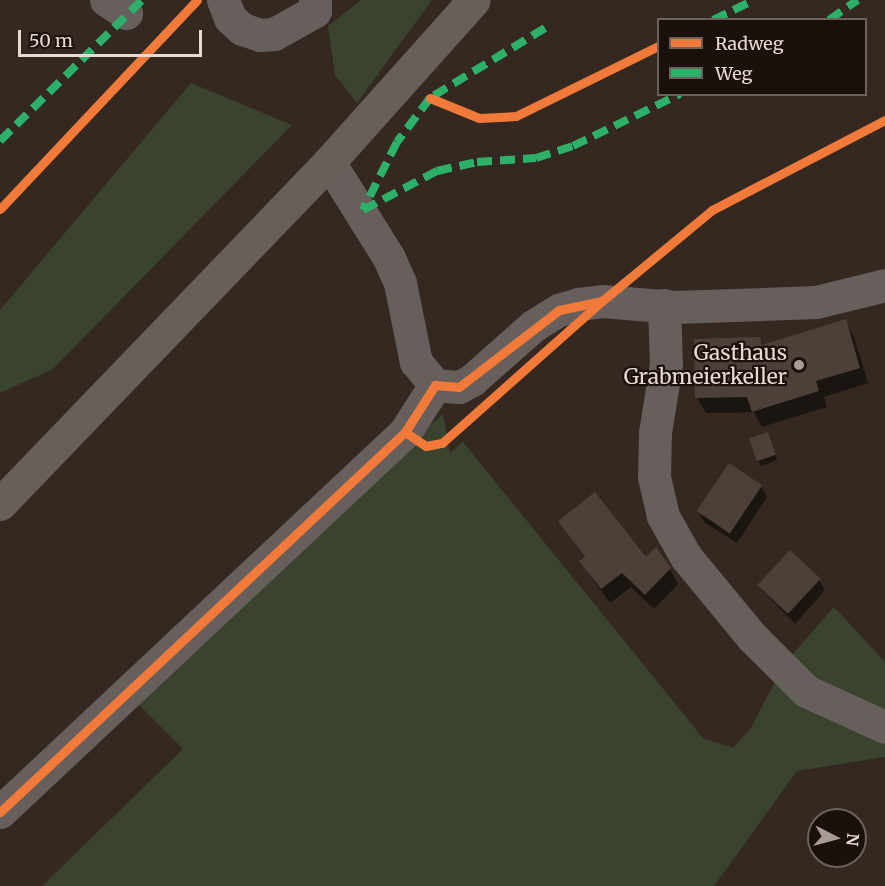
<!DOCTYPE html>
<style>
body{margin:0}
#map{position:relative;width:885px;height:886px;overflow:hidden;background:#342821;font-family:Merriweather,serif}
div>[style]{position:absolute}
.green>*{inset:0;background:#3a432e}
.shadow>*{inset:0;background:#0007}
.building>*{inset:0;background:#4d4039;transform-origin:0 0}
.minor>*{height:33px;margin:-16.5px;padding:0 16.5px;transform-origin:16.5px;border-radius:16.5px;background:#665f5c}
.major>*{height:33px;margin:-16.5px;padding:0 16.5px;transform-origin:16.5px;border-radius:16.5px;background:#695f5a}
.quiet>*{height:8px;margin-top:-4px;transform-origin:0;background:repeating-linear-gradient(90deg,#2db169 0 15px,transparent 0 23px)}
.cycleway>*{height:9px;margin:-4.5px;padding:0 4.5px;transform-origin:4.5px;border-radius:4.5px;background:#f17a3a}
.dots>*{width:16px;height:16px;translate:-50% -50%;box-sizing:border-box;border:3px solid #1b110c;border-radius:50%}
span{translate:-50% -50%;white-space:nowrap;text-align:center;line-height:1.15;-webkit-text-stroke:4.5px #1b110c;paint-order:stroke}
.poi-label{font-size:21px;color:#e9d9d2}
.right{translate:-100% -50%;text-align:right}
.legend{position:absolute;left:657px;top:18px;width:210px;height:78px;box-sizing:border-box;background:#1b110c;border:2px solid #6d615b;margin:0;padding:8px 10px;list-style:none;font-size:18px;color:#e9d9d2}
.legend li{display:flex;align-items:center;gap:12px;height:30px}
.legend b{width:30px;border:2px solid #6d615b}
.north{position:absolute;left:807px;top:808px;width:60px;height:60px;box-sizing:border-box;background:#1b110c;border:2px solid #6d615b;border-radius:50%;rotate:96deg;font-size:16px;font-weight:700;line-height:24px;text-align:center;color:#e9d9d2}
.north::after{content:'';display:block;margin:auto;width:21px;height:27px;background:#aa9b94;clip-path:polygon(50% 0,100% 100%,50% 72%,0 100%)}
.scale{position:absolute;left:18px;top:30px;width:184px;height:27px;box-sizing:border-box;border:3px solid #e9d9d2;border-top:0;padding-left:8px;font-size:18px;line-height:21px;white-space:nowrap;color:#e9d9d2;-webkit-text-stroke:4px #1b110c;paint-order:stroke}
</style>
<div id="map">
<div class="green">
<div style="clip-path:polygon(361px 0,432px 0,357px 103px,335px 75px,328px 26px)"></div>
<div style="clip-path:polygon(191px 83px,292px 125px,53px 369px,0 393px,0 310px)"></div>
<div style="clip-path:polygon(443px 414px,450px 453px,463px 442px,703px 738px,733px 748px,751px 728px,784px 664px,834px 607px,885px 662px,885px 757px,797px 771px,714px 886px,42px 886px,183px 749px,137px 703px,391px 459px)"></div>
</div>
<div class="shadow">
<div style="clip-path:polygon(845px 321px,854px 337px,868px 383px,824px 397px,827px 407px,762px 427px,754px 412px,706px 413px,697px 398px,759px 338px,764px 346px)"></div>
<div style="clip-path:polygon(770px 439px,777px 460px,761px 466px,758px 461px)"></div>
<div style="clip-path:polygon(761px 486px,767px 497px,737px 543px,704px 522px,698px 511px)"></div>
<div style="clip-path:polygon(560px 522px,670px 569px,678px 584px,654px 609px,631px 587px,610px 603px,590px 576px,581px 562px,585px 558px)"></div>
<div style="clip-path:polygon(819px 580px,825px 590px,795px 624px,759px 586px)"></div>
</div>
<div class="building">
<div style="clip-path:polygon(846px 319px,860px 368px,816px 381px,819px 391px,752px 412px,747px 397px,695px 398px,694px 339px,760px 337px,762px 345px)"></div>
<div style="left:768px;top:432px;width:24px;height:20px;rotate:71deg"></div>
<div style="left:729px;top:463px;width:40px;height:58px;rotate:34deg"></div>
<div style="clip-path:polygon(595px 492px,646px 557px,656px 547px,671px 568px,645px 595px,622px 573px,601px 589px,579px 561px,585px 557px,558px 521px)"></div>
<div style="left:790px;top:550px;width:42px;height:48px;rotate:43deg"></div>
</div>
<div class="minor">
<div style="left:106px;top:0;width:24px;rotate:33deg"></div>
<div style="left:223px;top:0;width:19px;rotate:69deg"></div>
<div style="left:230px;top:18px;width:16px;rotate:43deg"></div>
<div style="left:242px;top:29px;width:19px;rotate:18deg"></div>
<div style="left:260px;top:35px;width:14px;rotate:-4deg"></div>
<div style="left:274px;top:34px;width:47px;rotate:-29.3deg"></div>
<div style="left:315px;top:11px;width:11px;rotate:-90deg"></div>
<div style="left:329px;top:162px;width:113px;rotate:58deg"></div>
<div style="left:389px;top:258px;width:27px;rotate:66deg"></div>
<div style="left:400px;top:283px;width:81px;rotate:78.6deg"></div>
<div style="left:416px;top:362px;width:30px;rotate:50deg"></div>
<div style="left:664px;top:305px;width:59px;rotate:88.1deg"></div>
<div style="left:666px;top:364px;width:70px;rotate:99.1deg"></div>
<div style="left:655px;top:433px;width:44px;rotate:91.3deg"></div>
<div style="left:654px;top:477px;width:40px;rotate:77deg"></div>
<div style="left:663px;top:516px;width:47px;rotate:60.7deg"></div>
<div style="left:686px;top:557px;width:104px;rotate:50.5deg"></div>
<div style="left:752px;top:637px;width:76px;rotate:45deg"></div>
<div style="left:806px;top:691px;width:87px;rotate:24.5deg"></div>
<div style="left:435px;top:385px;width:24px;rotate:5deg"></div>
<div style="left:459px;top:387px;width:15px;rotate:-28deg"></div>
<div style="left:472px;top:380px;width:81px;rotate:-41.5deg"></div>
<div style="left:533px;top:326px;width:31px;rotate:-32deg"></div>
<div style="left:559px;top:310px;width:21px;rotate:-17deg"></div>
<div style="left:579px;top:304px;width:23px;rotate:-7deg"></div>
<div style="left:602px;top:301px;width:73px;rotate:4.7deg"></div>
<div style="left:675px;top:307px;width:141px;rotate:-2deg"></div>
<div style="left:816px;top:302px;width:71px;rotate:-13.8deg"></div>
<div style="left:0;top:812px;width:555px;rotate:-43.18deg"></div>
<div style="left:405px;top:432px;width:56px;rotate:-57.4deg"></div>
</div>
<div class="major">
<div style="left:0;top:504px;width:475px;rotate:-46.1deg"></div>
<div style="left:329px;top:162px;width:217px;rotate:-48.2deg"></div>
</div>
<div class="quiet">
<div style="left:713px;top:20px;width:46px;rotate:-26deg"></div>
<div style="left:829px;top:20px;width:35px;rotate:-35deg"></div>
<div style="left:545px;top:28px;width:135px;rotate:148.7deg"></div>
<div style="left:430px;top:98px;width:55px;rotate:126.9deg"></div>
<div style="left:397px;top:142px;width:76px;rotate:116.6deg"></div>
<div style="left:363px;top:210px;width:84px;rotate:-27.8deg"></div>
<div style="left:437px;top:171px;width:41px;rotate:-12.7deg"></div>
<div style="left:477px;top:162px;width:59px;rotate:-3.9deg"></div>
<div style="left:536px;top:158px;width:39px;rotate:-18deg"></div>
<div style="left:573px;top:146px;width:119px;rotate:-25.9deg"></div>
<div style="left:0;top:141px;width:200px;rotate:-44.8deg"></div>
</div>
<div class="cycleway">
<div style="left:430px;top:98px;width:53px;rotate:22.2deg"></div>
<div style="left:479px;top:118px;width:37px;rotate:-3deg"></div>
<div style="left:516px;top:116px;width:158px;rotate:-26.2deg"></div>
<div style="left:0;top:209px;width:287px;rotate:-46.7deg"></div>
<div style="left:405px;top:432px;width:25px;rotate:34deg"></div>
<div style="left:426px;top:446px;width:16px;rotate:-11deg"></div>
<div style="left:442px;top:443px;width:214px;rotate:-41.6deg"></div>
<div style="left:602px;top:301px;width:143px;rotate:-39.6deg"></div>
<div style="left:712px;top:210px;width:195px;rotate:-27.5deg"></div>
<div style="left:0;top:812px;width:555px;rotate:-43.18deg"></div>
<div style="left:405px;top:432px;width:56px;rotate:-57.4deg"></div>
<div style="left:435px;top:385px;width:24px;rotate:5deg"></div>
<div style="left:459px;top:387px;width:126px;rotate:-37.6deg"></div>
<div style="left:559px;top:310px;width:44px;rotate:-11.8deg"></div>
</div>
<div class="dots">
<div style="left:799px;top:365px;background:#aa9b94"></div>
</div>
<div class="poi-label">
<span class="right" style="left:787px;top:365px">Gasthaus<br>Grabmeierkeller</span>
</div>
<ul class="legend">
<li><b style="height:8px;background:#f17a3a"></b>Radweg</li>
<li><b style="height:8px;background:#2db169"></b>Weg</li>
</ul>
<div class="north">N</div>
<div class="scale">50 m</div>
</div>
